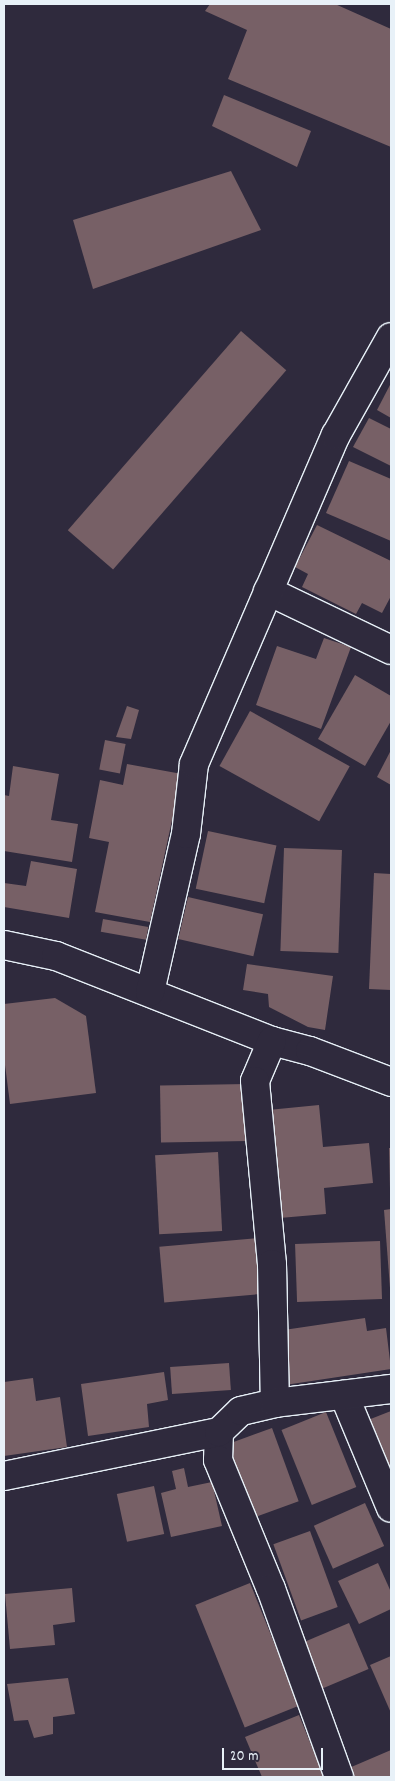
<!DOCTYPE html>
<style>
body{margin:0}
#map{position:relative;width:395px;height:1781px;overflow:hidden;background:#2f2a3d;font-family:Dekko,sans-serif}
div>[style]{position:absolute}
.building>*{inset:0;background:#776066;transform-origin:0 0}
.roads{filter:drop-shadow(1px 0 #e8f1f8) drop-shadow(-1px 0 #e8f1f8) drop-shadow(0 1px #e8f1f8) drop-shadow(0 -1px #e8f1f8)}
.street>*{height:28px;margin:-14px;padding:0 14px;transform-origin:14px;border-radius:14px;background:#2f2a3d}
span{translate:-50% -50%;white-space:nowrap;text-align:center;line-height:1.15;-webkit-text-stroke:4.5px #2f2a3d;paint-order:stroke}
.frame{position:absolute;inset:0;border:5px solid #e8f1f8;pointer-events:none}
.scale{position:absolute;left:222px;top:1748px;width:101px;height:22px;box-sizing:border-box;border:2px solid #e8f1f8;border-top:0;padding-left:6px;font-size:15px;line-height:18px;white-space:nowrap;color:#e8f1f8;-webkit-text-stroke:4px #2f2a3d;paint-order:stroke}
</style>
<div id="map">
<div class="building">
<div style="clip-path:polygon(210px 4px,335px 4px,391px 29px,391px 147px,228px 79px,247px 30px,205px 11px)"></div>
<div style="clip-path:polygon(224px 95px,311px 131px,297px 167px,212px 126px)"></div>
<div style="clip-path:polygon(231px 171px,261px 230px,93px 289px,73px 220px)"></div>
<div style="left:241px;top:331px;width:60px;height:264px;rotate:41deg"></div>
<div style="clip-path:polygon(391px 383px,391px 418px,377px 410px)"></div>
<div style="clip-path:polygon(369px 418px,391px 429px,391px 466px,353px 447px)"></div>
<div style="clip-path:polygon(349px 461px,391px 479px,391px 541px,326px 513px)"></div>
<div style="clip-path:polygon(317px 525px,391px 561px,391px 596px,382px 613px,362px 603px,356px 614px,302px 587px,308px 574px,295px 567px)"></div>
<div style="clip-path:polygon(324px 638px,351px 647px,321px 729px,256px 705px,277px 646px,316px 659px)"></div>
<div style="clip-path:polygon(355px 675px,391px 696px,391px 721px,365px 766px,318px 739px)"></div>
<div style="clip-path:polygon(127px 706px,139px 710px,131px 739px,116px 737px)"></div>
<div style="left:250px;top:711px;width:114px;height:63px;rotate:29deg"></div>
<div style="left:105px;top:740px;width:21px;height:30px;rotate:11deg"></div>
<div style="clip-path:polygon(391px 750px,391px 785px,377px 777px)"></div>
<div style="clip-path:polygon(127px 764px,182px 774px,150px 922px,95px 912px,109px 842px,89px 838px,100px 780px,123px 785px)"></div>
<div style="clip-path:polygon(13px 766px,59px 774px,51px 820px,78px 824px,72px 862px,4px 851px,4px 795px,9px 796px)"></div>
<div style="left:208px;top:831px;width:70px;height:59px;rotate:12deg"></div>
<div style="left:284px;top:848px;width:58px;height:103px;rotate:2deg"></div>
<div style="clip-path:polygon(31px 861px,77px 869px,69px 918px,4px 907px,4px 883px,26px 886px)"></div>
<div style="clip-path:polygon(374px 873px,391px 874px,391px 990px,369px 989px)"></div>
<div style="left:188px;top:897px;width:77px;height:43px;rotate:13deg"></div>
<div style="left:103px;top:919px;width:46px;height:13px;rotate:10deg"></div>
<div style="clip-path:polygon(247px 964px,333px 976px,325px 1030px,308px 1027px,269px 1007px,268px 994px,243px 990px)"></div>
<div style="clip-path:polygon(55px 998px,86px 1016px,96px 1093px,10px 1104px,4px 1057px,4px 1004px)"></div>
<div style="left:247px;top:1084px;width:57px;height:87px;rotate:89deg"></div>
<div style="clip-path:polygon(319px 1105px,323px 1147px,369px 1143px,373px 1183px,324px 1188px,326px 1214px,268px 1219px,258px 1111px)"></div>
<div style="clip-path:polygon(389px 1148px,391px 1148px,391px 1189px,390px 1189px)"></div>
<div style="left:218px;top:1152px;width:79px;height:63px;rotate:87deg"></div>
<div style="clip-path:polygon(391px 1209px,391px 1288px,390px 1288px,384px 1210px)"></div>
<div style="left:258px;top:1238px;width:56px;height:99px;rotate:85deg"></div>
<div style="left:380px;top:1241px;width:58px;height:85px;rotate:88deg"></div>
<div style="clip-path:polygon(365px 1318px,367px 1331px,386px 1328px,391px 1369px,285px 1385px,277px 1331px)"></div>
<div style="left:229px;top:1363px;width:27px;height:59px;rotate:86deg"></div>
<div style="clip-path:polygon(164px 1372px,168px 1400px,147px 1404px,149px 1427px,88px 1436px,81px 1384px)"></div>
<div style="clip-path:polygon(33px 1378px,36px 1401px,60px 1397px,67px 1447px,4px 1456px,4px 1382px)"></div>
<div style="clip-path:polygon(391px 1411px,391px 1473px,368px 1420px)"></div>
<div style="left:326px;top:1412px;width:81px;height:48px;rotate:68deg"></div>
<div style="left:272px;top:1428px;width:78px;height:51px;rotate:70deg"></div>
<div style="clip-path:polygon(184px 1468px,188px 1487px,212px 1482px,222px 1526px,171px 1537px,161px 1493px,176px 1489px,172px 1471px)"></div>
<div style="left:154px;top:1486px;width:49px;height:38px;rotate:78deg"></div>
<div style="left:365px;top:1503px;width:47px;height:56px;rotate:66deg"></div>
<div style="left:310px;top:1531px;width:81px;height:39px;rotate:70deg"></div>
<div style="clip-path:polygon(378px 1563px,391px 1592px,391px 1609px,359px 1624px,338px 1581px)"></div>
<div style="left:250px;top:1583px;width:132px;height:59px;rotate:68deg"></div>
<div style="clip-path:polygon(72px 1588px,75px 1622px,53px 1625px,55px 1645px,10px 1649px,5px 1594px)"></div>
<div style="left:349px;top:1623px;width:50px;height:52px;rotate:67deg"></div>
<div style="clip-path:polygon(391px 1656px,391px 1713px,370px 1665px)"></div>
<div style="clip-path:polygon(68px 1678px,75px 1714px,53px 1717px,53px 1734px,34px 1738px,28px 1720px,14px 1721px,7px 1684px)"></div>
<div style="clip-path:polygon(299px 1715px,324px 1777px,262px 1777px,245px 1737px)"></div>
<div style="clip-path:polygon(391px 1750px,391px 1777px,344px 1777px,342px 1771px)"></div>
</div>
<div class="roads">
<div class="street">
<div style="left:268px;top:591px;width:136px;rotate:25.6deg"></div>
<div style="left:4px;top:945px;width:53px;rotate:11.9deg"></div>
<div style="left:56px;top:956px;width:232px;rotate:21.5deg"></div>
<div style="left:272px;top:1041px;width:39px;rotate:15deg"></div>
<div style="left:310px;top:1051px;width:87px;rotate:20.9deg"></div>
<div style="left:150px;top:992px;width:162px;rotate:-77.2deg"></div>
<div style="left:186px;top:834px;width:70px;rotate:-83.5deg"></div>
<div style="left:194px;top:764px;width:358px;rotate:-66.7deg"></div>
<div style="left:336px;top:435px;width:112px;rotate:-60.7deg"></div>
<div style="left:272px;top:1041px;width:43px;rotate:113deg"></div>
<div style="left:255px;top:1081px;width:184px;rotate:84.7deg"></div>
<div style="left:272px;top:1264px;width:139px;rotate:88.8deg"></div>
<div style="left:344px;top:1395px;width:122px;rotate:67.4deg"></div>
<div style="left:219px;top:1432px;width:28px;rotate:92deg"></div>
<div style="left:218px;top:1460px;width:139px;rotate:67.7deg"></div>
<div style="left:271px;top:1589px;width:200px;rotate:70.1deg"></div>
<div style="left:4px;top:1476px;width:219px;rotate:-11.6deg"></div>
<div style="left:219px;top:1432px;width:30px;rotate:-44deg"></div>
<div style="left:241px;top:1411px;width:35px;rotate:-13deg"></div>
<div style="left:275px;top:1403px;width:117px;rotate:-6.9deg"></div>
</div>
</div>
<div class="frame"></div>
<div class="scale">20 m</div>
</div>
